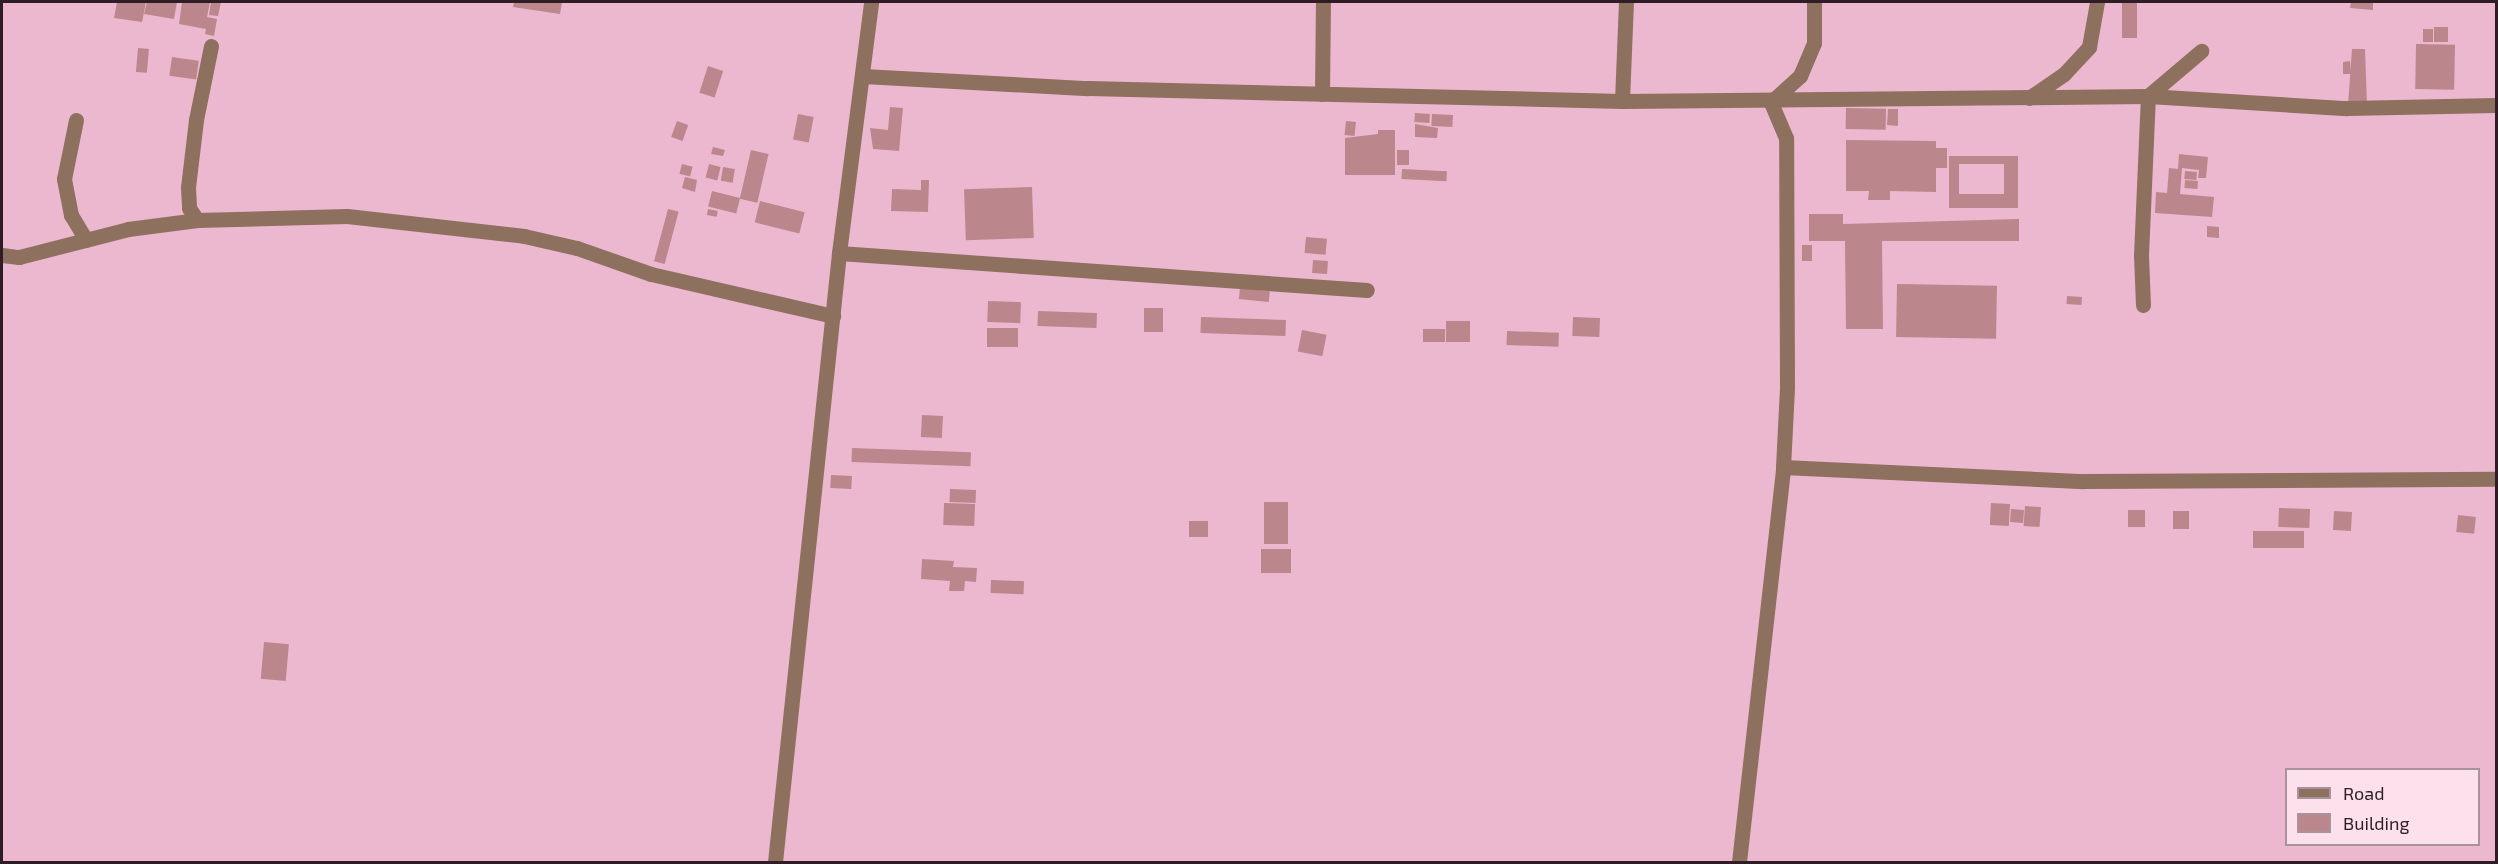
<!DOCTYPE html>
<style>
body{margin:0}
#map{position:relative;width:2498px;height:864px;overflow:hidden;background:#ecb8cf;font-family:"Exo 2",sans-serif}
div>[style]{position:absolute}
.building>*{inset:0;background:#bc868d;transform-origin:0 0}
.minor>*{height:15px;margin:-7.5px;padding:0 7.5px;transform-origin:7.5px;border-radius:7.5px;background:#8e705f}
span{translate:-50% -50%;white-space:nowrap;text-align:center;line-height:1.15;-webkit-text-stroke:4.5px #fce1ec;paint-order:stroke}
.frame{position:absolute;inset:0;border:3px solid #2f1c25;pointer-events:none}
.legend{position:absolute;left:2285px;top:768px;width:195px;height:78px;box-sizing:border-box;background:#fce1ec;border:2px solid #aa929c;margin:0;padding:8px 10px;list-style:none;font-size:18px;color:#2f1c25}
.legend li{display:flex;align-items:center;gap:12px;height:30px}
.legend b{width:30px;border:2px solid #aa929c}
</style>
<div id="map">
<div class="building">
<div style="clip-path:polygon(117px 2px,146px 2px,142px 22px,114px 18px)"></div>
<div style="clip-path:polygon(147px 2px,177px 2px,174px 19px,144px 14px)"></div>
<div style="clip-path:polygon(182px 2px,210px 2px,207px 17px,217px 19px,214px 36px,205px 34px,206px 29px,179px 24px)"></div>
<div style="clip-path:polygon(211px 2px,221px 2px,218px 16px,209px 15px)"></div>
<div style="clip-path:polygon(514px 2px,562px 2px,560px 14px,513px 7px)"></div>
<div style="left:2122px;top:2px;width:15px;height:36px"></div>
<div style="clip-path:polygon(2351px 2px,2373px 2px,2373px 10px,2350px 8px)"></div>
<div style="left:2434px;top:27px;width:14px;height:15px"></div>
<div style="left:2423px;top:29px;width:10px;height:13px"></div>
<div style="left:2416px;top:44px;width:39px;height:45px;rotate:1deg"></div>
<div style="left:138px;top:48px;width:11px;height:24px;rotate:5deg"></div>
<div style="clip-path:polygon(2352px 49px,2365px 49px,2367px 105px,2348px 105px)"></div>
<div style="left:172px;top:57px;width:27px;height:19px;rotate:8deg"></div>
<div style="clip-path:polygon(2350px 61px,2351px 74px,2343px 74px,2343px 62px)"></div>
<div style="left:708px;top:66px;width:16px;height:28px;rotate:18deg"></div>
<div style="clip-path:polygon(890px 107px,903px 108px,899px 151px,873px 149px,870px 128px,888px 130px)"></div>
<div style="left:1846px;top:108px;width:40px;height:21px;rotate:1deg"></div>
<div style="clip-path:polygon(1888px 109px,1898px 109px,1898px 126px,1887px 125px)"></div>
<div style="left:1415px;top:113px;width:15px;height:9px;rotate:4deg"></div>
<div style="left:798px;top:114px;width:16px;height:26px;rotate:11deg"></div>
<div style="left:1432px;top:114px;width:21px;height:12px;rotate:3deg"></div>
<div style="left:677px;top:121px;width:12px;height:17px;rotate:20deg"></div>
<div style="left:1346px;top:121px;width:10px;height:14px;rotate:6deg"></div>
<div style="clip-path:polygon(1415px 124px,1438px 128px,1437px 138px,1415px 137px)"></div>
<div style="clip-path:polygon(1378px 130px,1395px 130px,1395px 175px,1345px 175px,1345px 138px,1378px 134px)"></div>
<div style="clip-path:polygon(1846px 140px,1936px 141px,1936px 148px,1947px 148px,1947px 168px,1936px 168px,1936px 192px,1890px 191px,1890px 200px,1868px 200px,1869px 191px,1846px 191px)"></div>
<div style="clip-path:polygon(713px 147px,725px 150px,723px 156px,711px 154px)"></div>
<div style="left:751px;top:150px;width:18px;height:50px;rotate:13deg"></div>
<div style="left:1397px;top:150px;width:12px;height:15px"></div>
<div style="clip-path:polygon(2179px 154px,2208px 157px,2206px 178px,2198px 178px,2199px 170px,2182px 168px,2180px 194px,2214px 197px,2212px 217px,2155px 213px,2156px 192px,2167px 193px,2169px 168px,2178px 169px)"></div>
<div style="clip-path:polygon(evenodd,1949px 156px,2018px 156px,2018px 208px,1949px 208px,1949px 156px,1959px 164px,2004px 164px,2004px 194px,1959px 194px,1959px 164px)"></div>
<div style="left:682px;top:164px;width:11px;height:10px;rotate:15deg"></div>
<div style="left:709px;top:164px;width:12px;height:14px;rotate:14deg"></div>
<div style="left:723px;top:167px;width:12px;height:14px;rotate:9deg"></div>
<div style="left:1402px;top:169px;width:45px;height:10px;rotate:3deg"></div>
<div style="left:2185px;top:171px;width:12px;height:8px;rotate:5deg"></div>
<div style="clip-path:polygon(685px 177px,697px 180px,695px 192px,682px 188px)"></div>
<div style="clip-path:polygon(921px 180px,929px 180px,928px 212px,891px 211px,892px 189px,921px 190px)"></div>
<div style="left:2185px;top:180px;width:13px;height:8px;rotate:4deg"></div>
<div style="left:1032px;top:187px;width:51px;height:68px;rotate:88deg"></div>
<div style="left:712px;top:191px;width:29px;height:16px;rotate:14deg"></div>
<div style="left:760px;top:201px;width:46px;height:22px;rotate:14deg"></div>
<div style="left:668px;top:209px;width:11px;height:54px;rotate:15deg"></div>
<div style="left:708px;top:209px;width:10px;height:6px;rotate:11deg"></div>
<div style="clip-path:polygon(1809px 214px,1843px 214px,1843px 224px,2019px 219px,2019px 241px,1882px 241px,1883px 329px,1846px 329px,1845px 241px,1809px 241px)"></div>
<div style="clip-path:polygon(2207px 226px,2219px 227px,2219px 238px,2207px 237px)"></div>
<div style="left:1306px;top:237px;width:21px;height:16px;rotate:5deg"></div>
<div style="left:1802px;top:245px;width:10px;height:16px"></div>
<div style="left:1313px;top:260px;width:15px;height:13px;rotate:4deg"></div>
<div style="left:1897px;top:284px;width:100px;height:53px;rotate:1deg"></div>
<div style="left:1240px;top:288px;width:30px;height:11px;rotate:6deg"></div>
<div style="left:2067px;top:296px;width:15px;height:8px;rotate:4deg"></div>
<div style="left:988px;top:301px;width:33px;height:21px;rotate:2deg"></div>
<div style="left:1144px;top:308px;width:19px;height:24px"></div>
<div style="left:1038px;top:311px;width:59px;height:15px;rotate:2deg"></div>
<div style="left:1201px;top:317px;width:85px;height:16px;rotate:2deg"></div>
<div style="left:1573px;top:317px;width:27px;height:19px;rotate:2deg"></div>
<div style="left:1446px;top:321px;width:24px;height:21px"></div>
<div style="left:987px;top:328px;width:31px;height:19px"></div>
<div style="left:1423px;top:329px;width:22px;height:13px"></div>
<div style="left:1302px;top:330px;width:25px;height:22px;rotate:11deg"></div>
<div style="left:1507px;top:331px;width:52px;height:14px;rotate:2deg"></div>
<div style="left:922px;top:415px;width:21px;height:22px;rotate:3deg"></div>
<div style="left:852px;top:448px;width:119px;height:14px;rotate:2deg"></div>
<div style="left:831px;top:475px;width:21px;height:13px;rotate:3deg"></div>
<div style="left:950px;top:489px;width:26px;height:13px;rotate:2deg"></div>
<div style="left:1264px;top:502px;width:24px;height:42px"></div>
<div style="left:944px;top:503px;width:31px;height:22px;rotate:2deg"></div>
<div style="left:1991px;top:503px;width:19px;height:22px;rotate:3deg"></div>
<div style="left:2025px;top:506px;width:16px;height:20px;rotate:4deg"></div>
<div style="left:2279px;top:508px;width:31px;height:19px;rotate:2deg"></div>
<div style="left:2011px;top:509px;width:13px;height:13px;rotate:4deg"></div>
<div style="left:2128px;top:510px;width:17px;height:17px"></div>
<div style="left:2173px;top:511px;width:16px;height:18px"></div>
<div style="left:2334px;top:511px;width:18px;height:19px;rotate:3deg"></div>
<div style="left:2458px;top:515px;width:18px;height:17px;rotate:6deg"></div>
<div style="left:1189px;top:521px;width:19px;height:16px"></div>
<div style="left:2304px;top:531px;width:17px;height:51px;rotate:90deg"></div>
<div style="left:1261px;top:549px;width:30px;height:24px"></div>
<div style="clip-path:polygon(922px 559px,954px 561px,953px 567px,977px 568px,976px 582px,965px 581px,964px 591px,949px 591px,950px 581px,921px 579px)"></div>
<div style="left:991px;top:580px;width:33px;height:13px;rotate:2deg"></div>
<div style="left:264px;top:642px;width:25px;height:37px;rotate:5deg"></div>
</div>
<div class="minor">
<div style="left:211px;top:46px;width:76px;rotate:101.5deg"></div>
<div style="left:196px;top:120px;width:67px;rotate:96.8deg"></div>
<div style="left:188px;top:187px;width:21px;rotate:87deg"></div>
<div style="left:189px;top:208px;width:14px;rotate:56deg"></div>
<div style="left:197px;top:220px;width:150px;rotate:-1.5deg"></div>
<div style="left:347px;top:216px;width:178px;rotate:6.4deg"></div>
<div style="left:524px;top:236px;width:54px;rotate:12.8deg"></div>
<div style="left:577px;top:248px;width:78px;rotate:19.4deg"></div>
<div style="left:651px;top:274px;width:187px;rotate:13deg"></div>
<div style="left:863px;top:76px;width:225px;rotate:3.1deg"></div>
<div style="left:1088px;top:88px;width:534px;rotate:1.39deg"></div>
<div style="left:1622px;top:101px;width:526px;rotate:-0.54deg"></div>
<div style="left:2148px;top:96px;width:199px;rotate:3.5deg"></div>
<div style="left:2347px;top:108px;width:149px;rotate:-1.2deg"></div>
<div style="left:1322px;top:94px;width:92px;rotate:-89.4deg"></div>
<div style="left:2029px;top:98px;width:42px;rotate:-34.4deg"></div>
<div style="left:2064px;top:74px;width:37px;rotate:-47deg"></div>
<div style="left:2089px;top:47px;width:46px;rotate:-79.9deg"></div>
<div style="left:1622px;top:101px;width:99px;rotate:-87.7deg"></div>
<div style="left:1771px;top:102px;width:39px;rotate:-42deg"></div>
<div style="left:1800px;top:76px;width:36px;rotate:-67deg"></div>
<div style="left:1814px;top:43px;width:41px;rotate:-90deg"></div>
<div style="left:76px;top:120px;width:60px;rotate:101.5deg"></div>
<div style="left:64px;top:179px;width:37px;rotate:79deg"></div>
<div style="left:71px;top:215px;width:29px;rotate:59deg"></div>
<div style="left:839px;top:253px;width:529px;rotate:4.01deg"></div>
<div style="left:2px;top:255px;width:17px;rotate:7deg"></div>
<div style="left:19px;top:257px;width:113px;rotate:-14.4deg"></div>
<div style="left:128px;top:229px;width:70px;rotate:-7.4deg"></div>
<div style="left:2143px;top:305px;width:50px;rotate:-92.3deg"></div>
<div style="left:2141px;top:255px;width:159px;rotate:-87.5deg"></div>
<div style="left:2148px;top:96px;width:70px;rotate:-40.3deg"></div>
<div style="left:1783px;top:467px;width:301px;rotate:2.7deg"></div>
<div style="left:2084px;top:481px;width:412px;rotate:-0.3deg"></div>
<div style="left:775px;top:862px;width:612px;rotate:-84deg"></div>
<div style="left:839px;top:253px;width:253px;rotate:-82.7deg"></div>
<div style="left:1739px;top:862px;width:397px;rotate:-83.6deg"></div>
<div style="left:1783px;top:467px;width:80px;rotate:-87.1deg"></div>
<div style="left:1787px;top:387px;width:249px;rotate:-90.2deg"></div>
<div style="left:1786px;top:138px;width:39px;rotate:-113deg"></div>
</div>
<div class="frame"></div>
<ul class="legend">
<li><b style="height:8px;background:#8e705f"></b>Road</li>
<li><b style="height:16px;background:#bc868d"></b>Building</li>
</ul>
</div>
